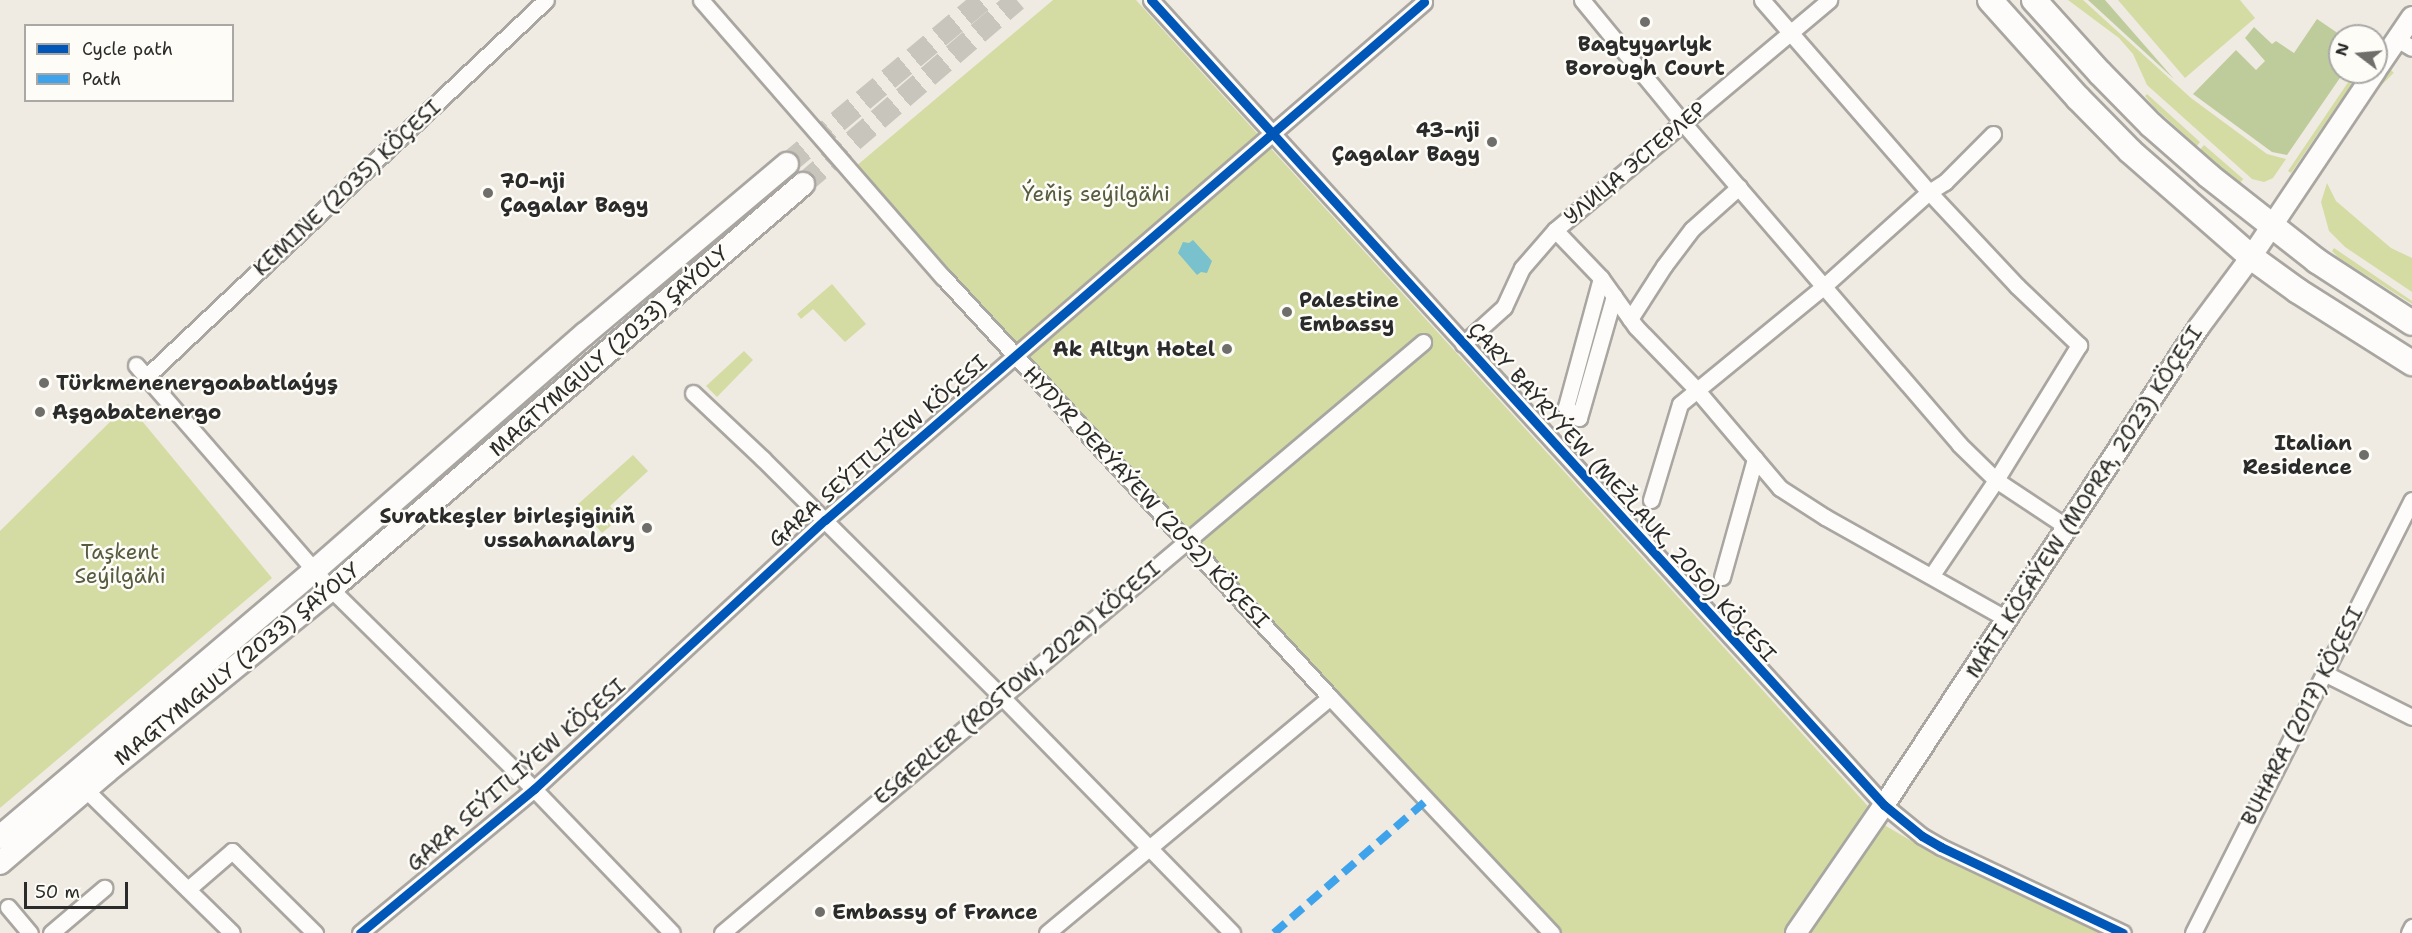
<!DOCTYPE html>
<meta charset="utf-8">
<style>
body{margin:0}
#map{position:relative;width:2412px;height:933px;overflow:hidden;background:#efebe2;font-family:"Shantell Sans",sans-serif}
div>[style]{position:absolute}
.green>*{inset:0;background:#d4dca4;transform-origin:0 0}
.forest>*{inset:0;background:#becc9c}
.water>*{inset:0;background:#78c1cd}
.secondary-tunnel>*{height:22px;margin-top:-11px;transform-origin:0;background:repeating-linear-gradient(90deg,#c8c5bd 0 22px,transparent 0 33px)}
.roads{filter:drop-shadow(2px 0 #a9a6a1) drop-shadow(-2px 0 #a9a6a1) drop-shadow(0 2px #a9a6a1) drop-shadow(0 -2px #a9a6a1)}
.minor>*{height:15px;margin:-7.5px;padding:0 7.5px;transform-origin:7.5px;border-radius:7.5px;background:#fdfcfb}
.tertiary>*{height:20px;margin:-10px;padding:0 10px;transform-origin:10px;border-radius:10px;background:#fdfcfb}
.secondary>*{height:22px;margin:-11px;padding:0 11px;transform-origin:11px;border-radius:11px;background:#fdfcfb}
.primary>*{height:24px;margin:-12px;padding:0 12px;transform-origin:12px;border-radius:12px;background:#fdfcfb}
.quiet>*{height:8px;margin-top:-4px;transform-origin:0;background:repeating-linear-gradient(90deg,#3ea3eb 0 15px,transparent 0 23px)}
.cycleway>*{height:9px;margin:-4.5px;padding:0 4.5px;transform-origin:4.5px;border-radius:4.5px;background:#0057b8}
.dots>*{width:16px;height:16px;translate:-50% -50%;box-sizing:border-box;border:3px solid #fdfcf7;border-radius:50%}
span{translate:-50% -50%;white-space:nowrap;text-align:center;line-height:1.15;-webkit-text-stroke:5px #fdfcf7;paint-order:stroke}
.poi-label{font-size:21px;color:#2b2b2b;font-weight:700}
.right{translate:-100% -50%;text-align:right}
.left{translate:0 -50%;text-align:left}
.street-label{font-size:21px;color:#2b2b2b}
.park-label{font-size:21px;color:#575c40}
.legend{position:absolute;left:24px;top:24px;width:210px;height:78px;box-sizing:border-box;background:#fdfcf7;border:2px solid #a9a8a5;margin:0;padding:8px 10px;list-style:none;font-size:18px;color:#2b2b2b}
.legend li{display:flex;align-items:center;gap:12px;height:30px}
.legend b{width:30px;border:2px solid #a9a8a5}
.north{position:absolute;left:2328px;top:24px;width:60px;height:60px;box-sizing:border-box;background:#fdfcf7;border:2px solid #a9a8a5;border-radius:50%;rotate:286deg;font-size:16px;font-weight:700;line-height:24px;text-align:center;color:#2b2b2b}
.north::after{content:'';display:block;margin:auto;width:21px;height:27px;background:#706e6b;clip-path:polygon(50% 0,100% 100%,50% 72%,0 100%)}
.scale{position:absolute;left:24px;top:882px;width:104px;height:27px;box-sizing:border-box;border:3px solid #2b2b2b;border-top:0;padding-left:8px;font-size:18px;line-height:21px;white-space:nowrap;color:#2b2b2b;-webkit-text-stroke:4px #fdfcf7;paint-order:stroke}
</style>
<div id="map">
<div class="green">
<div style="clip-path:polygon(1053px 0,1136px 0,1886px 826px,1927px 850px,2102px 933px,1561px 933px,855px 167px)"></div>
<div style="clip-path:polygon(2068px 0,2083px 0,2191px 98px,2267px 154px,2286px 159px,2273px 178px,2264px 182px,2252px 179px,2147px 85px,2133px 54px,2119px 38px)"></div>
<div style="clip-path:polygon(2118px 0,2240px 0,2255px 18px,2185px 78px)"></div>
<div style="left:2391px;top:70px;width:4px;height:70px;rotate:45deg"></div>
<div style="clip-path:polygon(2355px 72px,2360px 72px,2291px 173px,2288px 171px)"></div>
<div style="clip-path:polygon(2147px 94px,2200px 142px,2197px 146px,2155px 108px,2145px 96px)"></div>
<div style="left:2204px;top:145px;width:52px;height:6px;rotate:41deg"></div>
<div style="clip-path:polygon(2327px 183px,2336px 201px,2391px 248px,2412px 258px,2412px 292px,2345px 247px,2329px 231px,2321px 202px)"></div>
<div style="clip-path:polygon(2334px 248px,2412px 301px,2412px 304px,2339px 258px,2332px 251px)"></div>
<div style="clip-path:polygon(832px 284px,866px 324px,845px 342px,813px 309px,801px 319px,797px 314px)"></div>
<div style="clip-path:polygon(744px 351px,753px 360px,717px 397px,706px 386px)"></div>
<div style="clip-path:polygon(128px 404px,272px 578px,0 808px,0 531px)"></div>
<div style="clip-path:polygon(633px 455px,648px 471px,610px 506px,620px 518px,602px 533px,577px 505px)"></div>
</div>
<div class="forest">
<div style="clip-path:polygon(2088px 0,2105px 0,2174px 79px)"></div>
<div style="clip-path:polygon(2317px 19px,2342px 36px,2340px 36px,2340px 72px,2344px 72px,2287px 155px,2272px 152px,2193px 94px,2236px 50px,2256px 70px,2265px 61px,2245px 38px,2254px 27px,2272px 44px,2276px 41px,2294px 53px)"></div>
</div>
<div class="water">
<div style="clip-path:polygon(1193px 240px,1212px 261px,1207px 273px,1201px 272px,1197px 275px,1178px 253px,1183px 242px,1189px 243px)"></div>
</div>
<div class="secondary-tunnel">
<div style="left:787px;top:164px;width:256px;rotate:-39.9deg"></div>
<div style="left:803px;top:184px;width:282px;rotate:-40.7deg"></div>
</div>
<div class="roads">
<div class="minor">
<div style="left:701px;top:0;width:368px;rotate:48.9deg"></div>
<div style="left:943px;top:277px;width:571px;rotate:47.34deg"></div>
<div style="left:1330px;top:697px;width:324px;rotate:46.8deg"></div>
<div style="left:1151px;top:0;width:1089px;rotate:47.68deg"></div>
<div style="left:1884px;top:805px;width:49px;rotate:39.2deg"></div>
<div style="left:1922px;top:836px;width:22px;rotate:30deg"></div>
<div style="left:1941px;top:847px;width:201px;rotate:25.3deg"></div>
<div style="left:1582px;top:0;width:161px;rotate:50.6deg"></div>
<div style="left:1684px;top:124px;width:422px;rotate:49.3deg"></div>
<div style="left:1959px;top:444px;width:52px;rotate:44.2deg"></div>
<div style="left:1996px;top:480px;width:85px;rotate:33.5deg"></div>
<div style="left:1762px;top:0;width:254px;rotate:49deg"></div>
<div style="left:1929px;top:192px;width:129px;rotate:46.9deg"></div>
<div style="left:2017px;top:286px;width:86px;rotate:43.6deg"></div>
<div style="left:2079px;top:345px;width:158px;rotate:121.6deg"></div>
<div style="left:1996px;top:480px;width:115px;rotate:124deg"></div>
<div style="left:2397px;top:39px;width:17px;rotate:31deg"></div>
<div style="left:1555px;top:230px;width:66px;rotate:46.2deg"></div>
<div style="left:1601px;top:278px;width:60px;rotate:54.5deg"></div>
<div style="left:1636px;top:327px;width:86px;rotate:45.9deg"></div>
<div style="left:1696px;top:389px;width:130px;rotate:49.7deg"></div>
<div style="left:1780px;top:488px;width:54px;rotate:32.8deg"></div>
<div style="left:1825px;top:517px;width:209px;rotate:29.3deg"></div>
<div style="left:1601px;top:278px;width:134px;rotate:105.2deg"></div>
<div style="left:1566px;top:407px;width:17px;rotate:40deg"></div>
<div style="left:1579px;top:418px;width:127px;rotate:-74deg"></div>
<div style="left:1630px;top:319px;width:63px;rotate:-57.3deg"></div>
<div style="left:1664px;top:266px;width:46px;rotate:-52.9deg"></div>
<div style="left:1692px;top:229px;width:63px;rotate:-41.8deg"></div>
<div style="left:1463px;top:344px;width:55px;rotate:-42.1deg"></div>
<div style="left:1504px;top:307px;width:43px;rotate:-65.2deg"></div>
<div style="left:1522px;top:268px;width:50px;rotate:-49deg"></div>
<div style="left:1555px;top:230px;width:358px;rotate:-40deg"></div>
<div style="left:136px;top:365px;width:297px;rotate:49deg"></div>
<div style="left:331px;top:589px;width:285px;rotate:44.6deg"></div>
<div style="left:534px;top:789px;width:199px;rotate:46.2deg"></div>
<div style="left:147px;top:376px;width:548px;rotate:-43.3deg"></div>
<div style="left:693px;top:393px;width:96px;rotate:43.3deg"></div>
<div style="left:763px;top:459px;width:336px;rotate:44.9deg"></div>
<div style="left:1001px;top:696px;width:331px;rotate:45.7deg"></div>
<div style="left:1651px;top:500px;width:100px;rotate:-73.2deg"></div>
<div style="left:1680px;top:404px;width:185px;rotate:-39.3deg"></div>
<div style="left:1823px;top:287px;width:142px;rotate:-41.9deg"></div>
<div style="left:1929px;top:192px;width:19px;rotate:-32deg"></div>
<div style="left:1945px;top:182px;width:68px;rotate:-45deg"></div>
<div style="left:1722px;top:577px;width:123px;rotate:-74.4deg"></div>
<div style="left:2324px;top:673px;width:98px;rotate:26.6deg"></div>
<div style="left:86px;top:790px;width:204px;rotate:44.4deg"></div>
<div style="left:188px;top:889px;width:58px;rotate:-40.8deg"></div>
<div style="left:232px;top:851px;width:117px;rotate:44.7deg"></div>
<div style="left:8px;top:907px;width:34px;rotate:50deg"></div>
<div style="left:51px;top:933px;width:70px;rotate:-40.3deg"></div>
<div style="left:360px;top:933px;width:226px;rotate:-39.6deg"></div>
<div style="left:534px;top:789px;width:396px;rotate:-42.8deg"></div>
<div style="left:825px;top:520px;width:792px;rotate:-40.85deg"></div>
<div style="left:722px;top:933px;width:917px;rotate:-40.13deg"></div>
<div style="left:1047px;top:933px;width:368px;rotate:-39.8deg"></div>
<div style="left:2193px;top:933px;width:485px;rotate:-63.2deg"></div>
<div style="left:2409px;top:933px;width:7px;rotate:-63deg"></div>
</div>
<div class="tertiary">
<div style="left:2376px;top:70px;width:64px;rotate:-55.8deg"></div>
<div style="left:1796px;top:933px;width:155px;rotate:-55.5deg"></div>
<div style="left:1884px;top:805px;width:572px;rotate:-56.62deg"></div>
<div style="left:2199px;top:327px;width:87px;rotate:-53.4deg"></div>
<div style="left:2251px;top:257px;width:223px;rotate:-56.2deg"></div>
</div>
<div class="secondary">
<div style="left:0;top:837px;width:412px;rotate:-40.3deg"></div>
<div style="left:314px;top:571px;width:360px;rotate:-41.2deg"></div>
<div style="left:585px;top:334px;width:264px;rotate:-40.1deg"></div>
<div style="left:0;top:863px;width:140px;rotate:-40.6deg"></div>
<div style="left:106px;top:772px;width:290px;rotate:-39.1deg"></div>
<div style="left:331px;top:589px;width:622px;rotate:-40.63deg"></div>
</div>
<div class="primary">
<div style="left:1990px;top:0;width:132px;rotate:48.1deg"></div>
<div style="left:2078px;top:98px;width:74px;rotate:45.5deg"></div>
<div style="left:2130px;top:151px;width:161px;rotate:41.2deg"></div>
<div style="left:2251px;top:257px;width:58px;rotate:35.9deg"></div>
<div style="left:2298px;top:291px;width:135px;rotate:32.3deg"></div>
<div style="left:2034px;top:0;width:98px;rotate:47.9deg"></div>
<div style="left:2100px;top:73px;width:73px;rotate:45.6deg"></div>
<div style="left:2151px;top:125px;width:77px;rotate:41.3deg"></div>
<div style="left:2209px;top:176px;width:137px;rotate:38.2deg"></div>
<div style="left:2317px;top:261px;width:113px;rotate:33.1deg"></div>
</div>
</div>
<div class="quiet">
<div style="left:1274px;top:933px;width:203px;rotate:-41deg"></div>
</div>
<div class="cycleway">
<div style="left:1151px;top:0;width:1089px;rotate:47.68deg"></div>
<div style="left:1884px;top:805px;width:49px;rotate:39.2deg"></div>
<div style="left:1922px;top:836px;width:22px;rotate:30deg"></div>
<div style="left:1941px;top:847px;width:201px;rotate:25.3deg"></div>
<div style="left:360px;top:933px;width:226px;rotate:-39.6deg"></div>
<div style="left:534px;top:789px;width:396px;rotate:-42.8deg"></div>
<div style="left:825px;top:520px;width:792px;rotate:-40.85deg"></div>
</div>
<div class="dots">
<div style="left:1645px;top:22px;background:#706e6b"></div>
<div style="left:1492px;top:142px;background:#706e6b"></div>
<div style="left:488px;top:193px;background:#706e6b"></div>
<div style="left:1287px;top:312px;background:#706e6b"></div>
<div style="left:1227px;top:349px;background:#706e6b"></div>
<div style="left:44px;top:383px;background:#706e6b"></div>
<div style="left:40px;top:412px;background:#706e6b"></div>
<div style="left:2364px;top:455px;background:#706e6b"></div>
<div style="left:647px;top:528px;background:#706e6b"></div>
<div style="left:820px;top:912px;background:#706e6b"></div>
</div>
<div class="poi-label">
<span style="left:1645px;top:56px">Bagtyyarlyk<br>Borough Court</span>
<span class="right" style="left:1480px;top:142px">43-nji<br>Çagalar Bagy</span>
<span class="left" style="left:500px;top:193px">70-nji<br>Çagalar Bagy</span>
<span class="left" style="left:1299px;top:312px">Palestine<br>Embassy</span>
<span class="right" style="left:1215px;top:349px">Ak Altyn Hotel</span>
<span class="left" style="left:56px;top:383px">Türkmenenergoabatlaýyş</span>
<span class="left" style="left:52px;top:412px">Aşgabatenergo</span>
<span class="right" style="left:2352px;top:455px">Italian<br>Residence</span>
<span class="right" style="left:635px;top:528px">Suratkeşler birleşiginiň<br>ussahanalary</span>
<span class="left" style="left:832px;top:912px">Embassy of France</span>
</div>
<div class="street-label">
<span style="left:1635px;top:163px;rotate:-40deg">УЛИЦА ЭСГЕРЛЕР</span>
<span style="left:347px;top:188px;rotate:-43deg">KEMINE (2035) KÖÇESI</span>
<span style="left:609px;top:351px;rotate:-41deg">MAGTYMGULY (2033) ŞAÝOLY</span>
<span style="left:878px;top:451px;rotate:-41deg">GARA SEÝITLIÝEW KÖÇESI</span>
<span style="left:1622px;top:492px;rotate:48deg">ÇARY BAÝRYÝEW (MEŽLAUK, 2050) KÖÇESI</span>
<span style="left:1146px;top:497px;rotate:47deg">HYDYR DERÝAÝEW (2052) KÖÇESI</span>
<span style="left:2084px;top:502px;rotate:-57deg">MÄTI KÖSÄÝEW (MOPRA, 2023) KÖÇESI</span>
<span style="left:237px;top:664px;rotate:-39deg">MAGTYMGULY (2033) ŞAÝOLY</span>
<span style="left:1017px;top:683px;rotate:-40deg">ESGERLER (ROSTOW, 2029) KÖÇESI</span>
<span style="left:2302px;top:716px;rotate:-63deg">BUHARA (2017) KÖÇESI</span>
<span style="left:516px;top:775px;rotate:-41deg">GARA SEÝITLIÝEW KÖÇESI</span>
</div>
<div class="park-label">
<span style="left:1096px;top:194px">Ýeňiş seýilgähi</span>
<span style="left:120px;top:564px">Taşkent<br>Seýilgähi</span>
</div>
<ul class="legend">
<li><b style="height:8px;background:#0057b8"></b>Cycle path</li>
<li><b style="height:8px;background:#3ea3eb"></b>Path</li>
</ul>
<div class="north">N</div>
<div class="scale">50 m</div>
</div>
